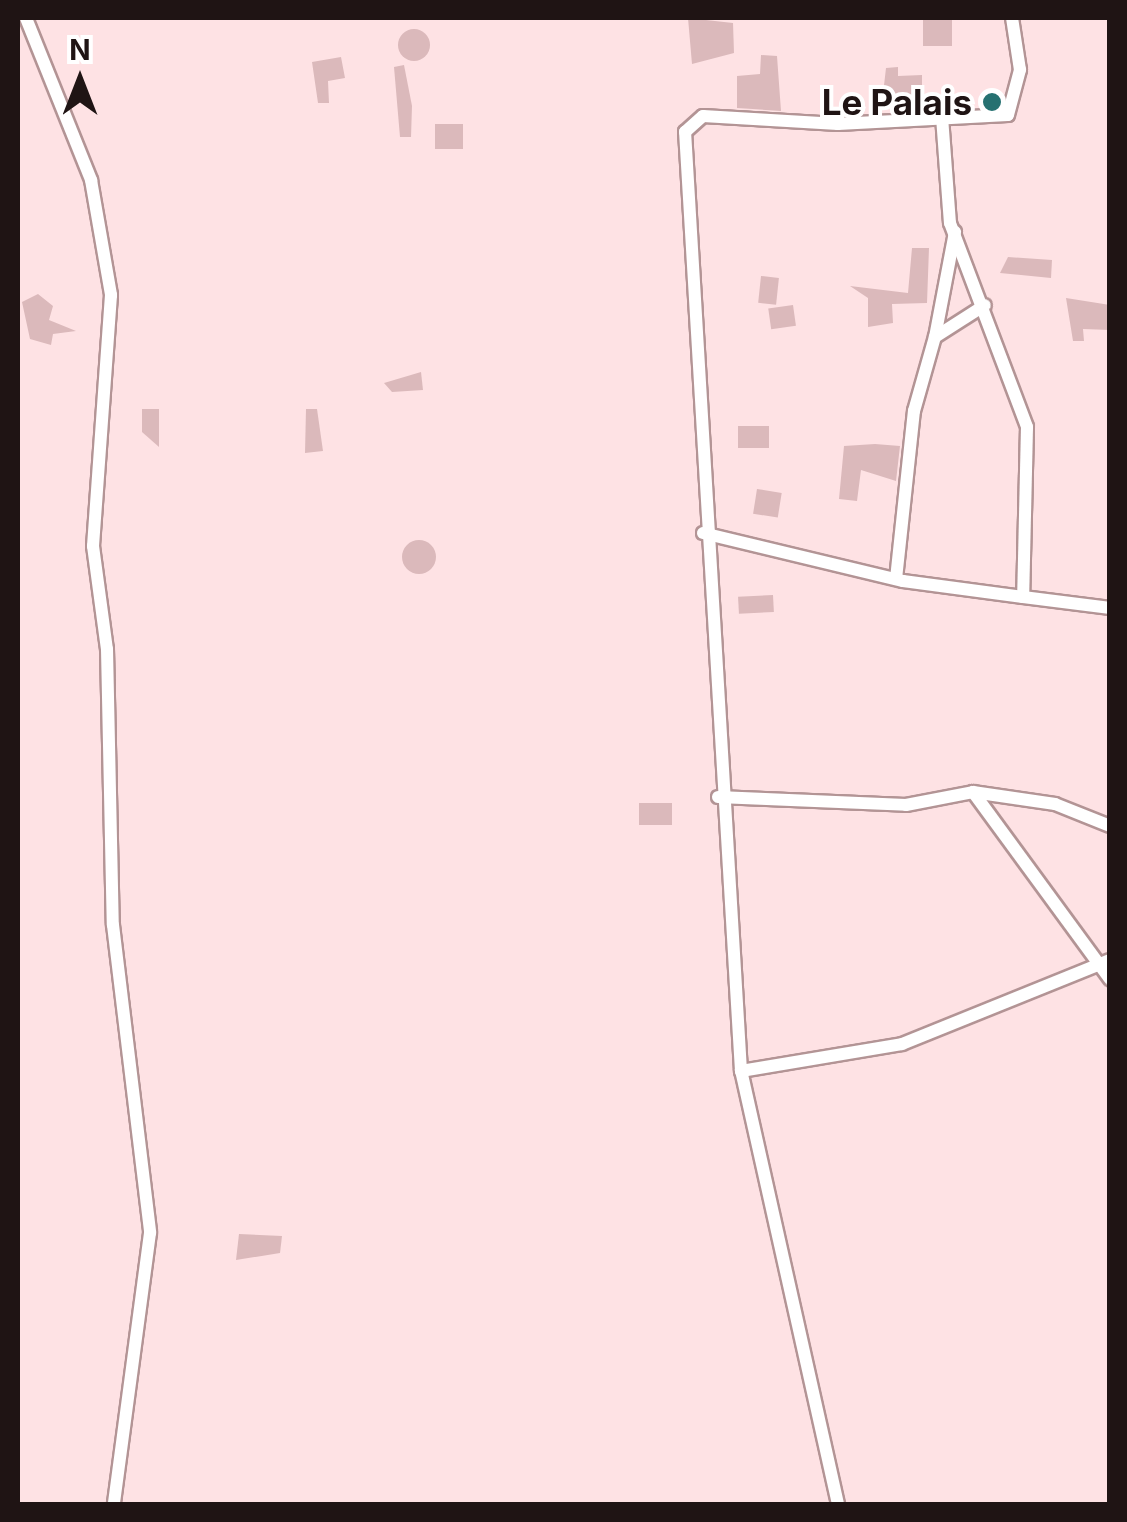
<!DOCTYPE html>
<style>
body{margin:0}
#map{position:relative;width:1127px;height:1522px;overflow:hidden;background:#fee2e4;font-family:Inter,sans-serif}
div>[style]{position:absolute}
.building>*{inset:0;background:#dbb9bb;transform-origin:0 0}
.round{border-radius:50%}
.roads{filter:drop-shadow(2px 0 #b39495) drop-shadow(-2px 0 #b39495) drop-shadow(0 2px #b39495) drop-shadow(0 -2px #b39495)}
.minor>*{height:12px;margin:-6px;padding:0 6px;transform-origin:6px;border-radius:6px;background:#fff}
.dots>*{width:28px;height:28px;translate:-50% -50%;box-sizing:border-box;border:5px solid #fff;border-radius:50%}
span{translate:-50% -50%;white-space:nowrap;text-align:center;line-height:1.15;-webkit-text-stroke:8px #fff;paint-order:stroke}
.poi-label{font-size:35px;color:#1f1414;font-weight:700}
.right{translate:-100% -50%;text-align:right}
.frame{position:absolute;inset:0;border:20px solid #1f1414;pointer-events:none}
.north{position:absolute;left:30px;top:30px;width:100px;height:100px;-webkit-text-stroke:8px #fff;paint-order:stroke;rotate:0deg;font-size:28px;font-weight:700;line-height:40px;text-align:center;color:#1f1414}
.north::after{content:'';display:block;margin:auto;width:35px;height:45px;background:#1f1414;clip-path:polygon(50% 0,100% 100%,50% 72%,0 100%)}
</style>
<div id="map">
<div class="building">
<div style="clip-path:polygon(688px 18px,733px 23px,734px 53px,692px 64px)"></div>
<div style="left:923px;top:18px;width:29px;height:28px"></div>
<div class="round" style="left:398px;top:29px;width:32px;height:32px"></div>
<div style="clip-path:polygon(761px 55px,777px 56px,781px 111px,737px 108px,737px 76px,760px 74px)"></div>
<div style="clip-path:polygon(341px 57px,345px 78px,328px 81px,329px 103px,318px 103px,312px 62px)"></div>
<div style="clip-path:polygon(404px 65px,412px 106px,411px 137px,400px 137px,394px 67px)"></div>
<div style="clip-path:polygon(898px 67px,898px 76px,922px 75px,922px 103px,883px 94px,886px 68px)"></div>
<div style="left:435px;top:124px;width:28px;height:25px"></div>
<div style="clip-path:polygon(912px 248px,929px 248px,927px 303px,892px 304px,893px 323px,868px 327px,868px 298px,850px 286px,908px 293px)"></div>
<div style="clip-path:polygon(1008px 257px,1052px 260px,1051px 278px,1000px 273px)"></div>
<div style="left:761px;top:276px;width:18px;height:27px;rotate:6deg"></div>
<div style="clip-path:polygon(38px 294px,53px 306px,49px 320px,76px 331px,53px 334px,51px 345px,30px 339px,22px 302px)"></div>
<div style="clip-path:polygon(1066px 298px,1110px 305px,1110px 330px,1083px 329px,1084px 341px,1073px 341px)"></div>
<div style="left:793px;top:305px;width:21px;height:25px;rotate:82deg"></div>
<div style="clip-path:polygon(421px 372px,423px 390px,392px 392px,384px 383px)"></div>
<div style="clip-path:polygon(142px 409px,159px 409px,159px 447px,142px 432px)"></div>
<div style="clip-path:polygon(306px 409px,317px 409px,323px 451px,305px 453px)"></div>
<div style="left:738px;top:426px;width:31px;height:22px"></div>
<div style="clip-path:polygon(875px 444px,900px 446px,896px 481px,861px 470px,857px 501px,839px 499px,844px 446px)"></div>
<div style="left:757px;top:489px;width:25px;height:25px;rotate:9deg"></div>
<div class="round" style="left:402px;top:540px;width:34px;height:34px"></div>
<div style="left:773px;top:595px;width:17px;height:35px;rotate:87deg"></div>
<div style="left:639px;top:803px;width:33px;height:22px"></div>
<div style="clip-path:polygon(239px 1234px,282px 1236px,280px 1253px,236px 1260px)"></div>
</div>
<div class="roads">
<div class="minor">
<div style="left:26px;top:18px;width:175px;rotate:68.1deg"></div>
<div style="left:91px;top:180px;width:117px;rotate:80.1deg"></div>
<div style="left:111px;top:295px;width:252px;rotate:94.1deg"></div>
<div style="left:93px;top:546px;width:104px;rotate:82.3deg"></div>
<div style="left:107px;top:649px;width:276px;rotate:88.8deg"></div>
<div style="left:113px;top:925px;width:310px;rotate:83.1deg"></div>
<div style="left:150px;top:1233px;width:273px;rotate:97.6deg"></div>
<div style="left:942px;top:117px;width:106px;rotate:85.7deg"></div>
<div style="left:950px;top:223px;width:218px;rotate:69.3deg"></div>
<div style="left:1027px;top:427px;width:170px;rotate:91.3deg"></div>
<div style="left:1023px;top:597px;width:88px;rotate:7.2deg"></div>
<div style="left:935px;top:337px;width:107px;rotate:-79.2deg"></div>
<div style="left:703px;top:533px;width:206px;rotate:13.5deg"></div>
<div style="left:903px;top:581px;width:121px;rotate:7.6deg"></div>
<div style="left:896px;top:579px;width:169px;rotate:-83.9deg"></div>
<div style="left:914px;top:411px;width:77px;rotate:-74.2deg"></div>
<div style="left:935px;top:337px;width:59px;rotate:-32.6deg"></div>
<div style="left:973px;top:792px;width:232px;rotate:53.8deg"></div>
<div style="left:718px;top:797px;width:188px;rotate:2.4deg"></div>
<div style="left:906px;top:805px;width:68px;rotate:-11deg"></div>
<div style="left:973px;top:792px;width:83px;rotate:8.3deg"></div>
<div style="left:1055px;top:804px;width:59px;rotate:21.8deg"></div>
<div style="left:741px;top:1071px;width:163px;rotate:-9.5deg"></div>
<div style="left:902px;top:1044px;width:224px;rotate:-22deg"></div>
<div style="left:838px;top:1504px;width:444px;rotate:-102.6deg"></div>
<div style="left:741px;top:1071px;width:941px;rotate:-93.41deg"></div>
<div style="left:685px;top:132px;width:24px;rotate:-42deg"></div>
<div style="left:703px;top:116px;width:135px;rotate:3.4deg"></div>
<div style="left:838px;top:124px;width:170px;rotate:-3deg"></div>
<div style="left:1008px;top:115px;width:47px;rotate:-75.1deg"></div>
<div style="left:1020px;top:70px;width:53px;rotate:-98.7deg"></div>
</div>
</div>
<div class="dots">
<div style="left:992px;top:102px;background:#267171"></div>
</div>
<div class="poi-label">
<span class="right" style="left:972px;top:102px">Le Palais</span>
</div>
<div class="frame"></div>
<div class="north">N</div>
</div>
